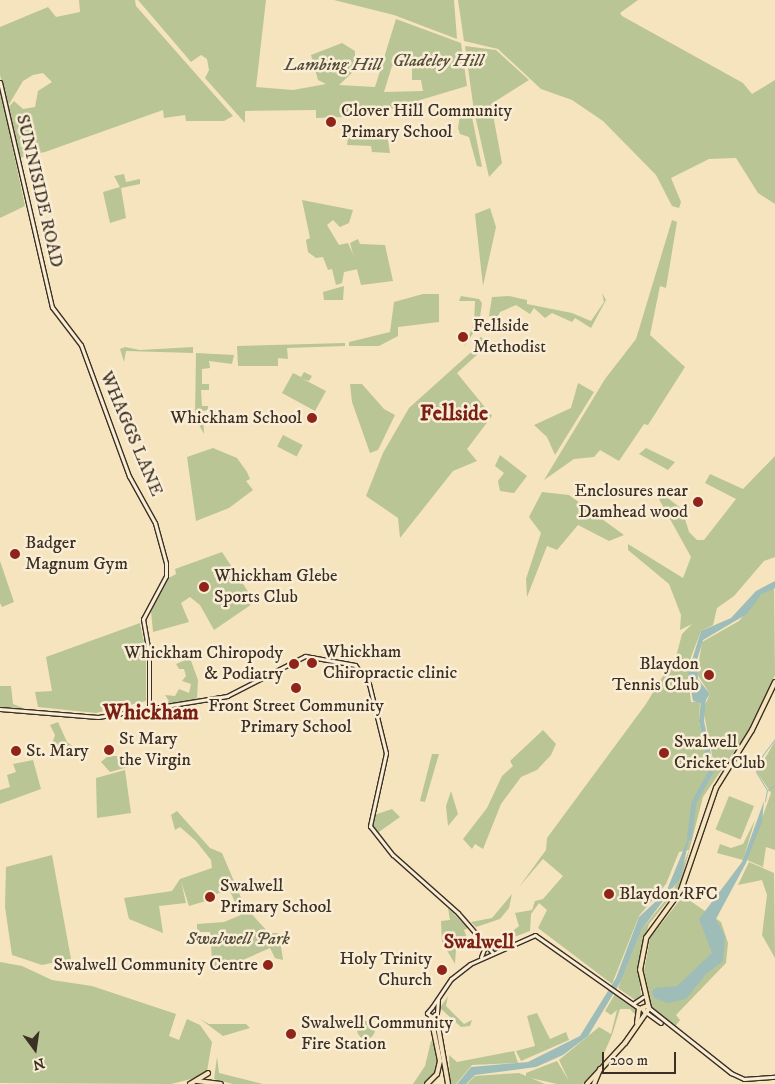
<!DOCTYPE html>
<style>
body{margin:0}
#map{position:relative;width:775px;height:1084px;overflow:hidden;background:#f6e4be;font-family:"IM FELL DW Pica",serif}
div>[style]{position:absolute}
.green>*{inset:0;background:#b9c594;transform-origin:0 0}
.round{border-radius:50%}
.water>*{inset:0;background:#9ebdb8}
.stream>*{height:1px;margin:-0.5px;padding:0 0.5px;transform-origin:0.5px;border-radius:0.5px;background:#9ebdb8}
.river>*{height:4.5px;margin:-2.25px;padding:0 2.25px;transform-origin:2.25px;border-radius:2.25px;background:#9ebdb8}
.roads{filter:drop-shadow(1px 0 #3c3024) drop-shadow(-1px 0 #3c3024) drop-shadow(0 1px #3c3024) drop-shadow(0 -1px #3c3024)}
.secondary>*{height:3px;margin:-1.5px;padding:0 1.5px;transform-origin:1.5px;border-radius:1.5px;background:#f9edd5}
.primary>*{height:4px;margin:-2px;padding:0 2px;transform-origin:2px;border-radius:2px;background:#f6e4be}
.trunk>*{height:4px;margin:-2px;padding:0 2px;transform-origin:2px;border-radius:2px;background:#f6e4be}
.dots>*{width:14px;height:14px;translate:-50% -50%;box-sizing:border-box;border:2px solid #f9edd5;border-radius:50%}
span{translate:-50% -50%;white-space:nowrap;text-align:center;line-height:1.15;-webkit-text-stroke:5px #f9edd5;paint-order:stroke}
.park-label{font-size:18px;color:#554e3a;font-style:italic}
.poi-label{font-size:18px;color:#3c3024}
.left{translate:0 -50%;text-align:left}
.right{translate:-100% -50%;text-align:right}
.street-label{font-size:18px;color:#3c3024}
.quarter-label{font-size:20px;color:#7a1f14;font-weight:700}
.district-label{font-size:22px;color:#7a1f14;font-weight:700}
.north{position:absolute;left:10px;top:1024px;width:50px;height:50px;-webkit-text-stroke:4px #f9edd5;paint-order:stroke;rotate:166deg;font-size:14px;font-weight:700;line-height:20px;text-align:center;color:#3c3024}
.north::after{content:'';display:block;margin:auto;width:18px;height:22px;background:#3c3024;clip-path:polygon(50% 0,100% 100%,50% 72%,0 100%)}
.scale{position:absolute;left:602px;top:1052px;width:74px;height:22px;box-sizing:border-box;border:2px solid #3c3024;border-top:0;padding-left:6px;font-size:15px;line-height:18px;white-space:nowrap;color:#3c3024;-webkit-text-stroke:4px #f9edd5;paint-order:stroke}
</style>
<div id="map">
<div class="green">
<div style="clip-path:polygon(79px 0,135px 0,136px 6px,233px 116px,224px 121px,186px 121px,185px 115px,164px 118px,163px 110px,45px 152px,40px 153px,36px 144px,26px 146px,28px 156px,18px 158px,8px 108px,14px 101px,23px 109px,35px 107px,38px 91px,52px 82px,43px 73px,33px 75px,23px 81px,8px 106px,0 75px,0 27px,48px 7px,56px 17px,80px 12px)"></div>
<div style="clip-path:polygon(evenodd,138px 0,266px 0,256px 87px,293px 90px,326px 84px,318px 80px,311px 55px,342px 43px,355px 51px,355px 59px,354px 71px,339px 85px,375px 87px,396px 19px,461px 43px,467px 86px,377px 113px,346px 117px,316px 118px,316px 110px,245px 111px,245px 123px,205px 78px,209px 70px,207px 59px,201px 55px,191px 62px,138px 0,392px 66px,412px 66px,412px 80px,421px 80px,423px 91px,384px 92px,392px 66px)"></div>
<div style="clip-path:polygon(334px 0,454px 0,457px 39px,394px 15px)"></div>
<div style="clip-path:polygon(458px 0,638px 0,620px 13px,622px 16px,743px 83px,752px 94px,775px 80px,775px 204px,758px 193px,736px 158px,709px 159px,671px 178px,681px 202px,679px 208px,672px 206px,656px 175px,603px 121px,572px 100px,541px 89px,498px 49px,464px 41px)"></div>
<div style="clip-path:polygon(465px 46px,496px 50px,529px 80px,491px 104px,502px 163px,489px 177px,474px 111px)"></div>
<div style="clip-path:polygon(0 89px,25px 206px,0 218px)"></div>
<div style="clip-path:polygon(471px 112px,482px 167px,477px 166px,469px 137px,460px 134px,458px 128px,460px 115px)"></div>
<div style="clip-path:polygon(386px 127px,390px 153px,372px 152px,371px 146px,347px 145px,349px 130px)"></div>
<div style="clip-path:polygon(124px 174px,126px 182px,140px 179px,140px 184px,121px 188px,126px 218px,110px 223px,103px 192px,120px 187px,114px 176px)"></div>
<div style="clip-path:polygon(302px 200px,353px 210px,349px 223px,340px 227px,333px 220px,327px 225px,339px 245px,348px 243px,355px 259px,358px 269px,344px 272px,342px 283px,336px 285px,332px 269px,328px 270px,323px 257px,316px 258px,308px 252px,306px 240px,310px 238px)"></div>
<div style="clip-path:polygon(490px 208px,496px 227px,483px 286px,475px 214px)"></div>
<div style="clip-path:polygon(672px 220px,677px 222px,666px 288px,660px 286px,650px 335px,685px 367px,648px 425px,644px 424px,619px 461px,600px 450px,594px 457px,574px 459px,544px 480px,605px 379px,636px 339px)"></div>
<div style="clip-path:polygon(358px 239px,360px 244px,385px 245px,393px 281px,361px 285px,350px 243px)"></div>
<div style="clip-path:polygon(344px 286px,343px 300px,324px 300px,323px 292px)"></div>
<div style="clip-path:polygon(602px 293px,606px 300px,591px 328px,575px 318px,572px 322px,552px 313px,545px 318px,534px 308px,530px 314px,516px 305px,500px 312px,497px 318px,489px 316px,492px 297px,509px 296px,527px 300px,527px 304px,572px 313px,591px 321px,604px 302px)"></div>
<div style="clip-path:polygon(423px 294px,439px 294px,439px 322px,398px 327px,398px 336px,379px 346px,349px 346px,349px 342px,390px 332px,394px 302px)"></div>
<div style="clip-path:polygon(461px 296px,479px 299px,482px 303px,479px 324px,464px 347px,474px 324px,475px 301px,459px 301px)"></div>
<div style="clip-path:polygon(480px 337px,491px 342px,457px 373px,492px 416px,467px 449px,477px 461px,453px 471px,400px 538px,398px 518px,366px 496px,383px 453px,409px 408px,478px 346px)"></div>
<div style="clip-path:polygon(345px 343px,345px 346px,287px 348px,288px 359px,278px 358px,278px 366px,238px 366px,237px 346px)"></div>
<div style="clip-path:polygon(125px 347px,140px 350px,193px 347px,193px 353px,126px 351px,124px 362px,120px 349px)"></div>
<div style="clip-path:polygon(196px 353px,234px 355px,232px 364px,209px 361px,210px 368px,202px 369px,202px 384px,209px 384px,209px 390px,201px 390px,202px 406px,208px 406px,208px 410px,203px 411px,204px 434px,195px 418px)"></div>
<div style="clip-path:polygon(304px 372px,312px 376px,309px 381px,303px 379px,326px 391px,315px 411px,282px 393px,293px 373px,301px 377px)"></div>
<div style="clip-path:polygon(578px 383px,594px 392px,555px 455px,547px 437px,534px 425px,571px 408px)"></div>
<div style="clip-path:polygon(350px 384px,362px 384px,384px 409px,395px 415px,378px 450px,370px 453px,352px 402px)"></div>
<div style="left:283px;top:435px;width:22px;height:13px;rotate:27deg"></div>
<div style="clip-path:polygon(213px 448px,237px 458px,247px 472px,250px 479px,246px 481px,253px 490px,229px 508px,196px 521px,187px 457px)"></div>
<div style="clip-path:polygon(646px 448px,675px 462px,668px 470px,639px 454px)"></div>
<div style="clip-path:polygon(500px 455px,527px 476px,514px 493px,500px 491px,498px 481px,504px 473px,495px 466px)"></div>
<div style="clip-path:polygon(775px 456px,775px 557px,764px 561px,734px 596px,717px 608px,713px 625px,701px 631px,691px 657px,688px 678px,691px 702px,700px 702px,699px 722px,708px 762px,713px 760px,703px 709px,710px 694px,697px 674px,702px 642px,739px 621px,761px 595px,774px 588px,775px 675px,747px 733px,703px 797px,680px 886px,649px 924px,638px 963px,641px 995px,635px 1000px,618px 988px,642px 929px,673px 891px,689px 850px,679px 852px,666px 884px,639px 916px,612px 984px,538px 928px,547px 910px,539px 903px,531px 914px,530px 931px,498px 943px,519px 926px,515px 913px,532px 910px,535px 901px,543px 899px,563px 876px,543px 859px,519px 887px,546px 850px,547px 838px,646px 704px,677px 653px,682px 634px,692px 624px,680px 630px,681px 615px,669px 584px,628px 550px,628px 544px,683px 578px,691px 557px,659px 499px,665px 496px,682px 509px,689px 532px,697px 540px,704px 540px,736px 499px,705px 483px,710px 474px,743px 489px)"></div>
<div style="clip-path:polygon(542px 492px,569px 495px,624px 535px,609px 541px,578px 525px,557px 550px,547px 546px,527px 597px,526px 579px,541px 533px,529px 517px)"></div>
<div style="clip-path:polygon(222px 552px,255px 602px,214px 630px,200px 605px,190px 597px,181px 603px,189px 622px,153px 632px,151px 611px,169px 578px,176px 574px,175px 569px)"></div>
<div style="clip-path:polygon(0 561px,14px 602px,2px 607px,0 603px)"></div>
<div style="clip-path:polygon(140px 623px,146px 652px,146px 701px,96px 713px,38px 707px,35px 692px,52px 691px,46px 657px)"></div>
<div style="clip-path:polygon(190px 658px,198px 680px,197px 699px,162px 705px,169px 701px,165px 695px,175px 696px,179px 689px,189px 693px,191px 684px,182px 681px,186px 676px,184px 669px,179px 669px,176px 664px)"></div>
<div style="clip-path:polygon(0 686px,11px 686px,13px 704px,23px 708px,0 707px)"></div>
<div style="clip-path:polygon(58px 722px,67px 742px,76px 749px,74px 754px,69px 756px,60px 747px,51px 747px,55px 735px,50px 725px)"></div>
<div style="clip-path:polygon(543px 730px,556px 744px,551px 755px,537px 770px,521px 777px,501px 804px,483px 849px,475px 844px,472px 849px,463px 839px,487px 808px,502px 776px,513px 766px,510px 761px)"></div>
<div style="clip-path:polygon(775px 741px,775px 850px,766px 847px,763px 867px,747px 860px,771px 793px,757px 772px)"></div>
<div style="clip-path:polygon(432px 754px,439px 754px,425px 802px,420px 801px)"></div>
<div style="clip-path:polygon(108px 756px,121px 756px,128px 767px,110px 772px,101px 762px)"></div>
<div style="clip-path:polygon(33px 760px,41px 789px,0 804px,0 790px,10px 787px,7px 775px,16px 772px,13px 764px)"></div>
<div style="clip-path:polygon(125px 770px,131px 813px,97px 818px,96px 778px)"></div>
<div style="clip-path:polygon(451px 791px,458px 814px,448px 826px,446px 806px)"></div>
<div style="left:729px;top:796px;width:27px;height:36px;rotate:22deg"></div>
<div style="clip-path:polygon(392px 809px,400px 817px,376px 834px,371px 816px)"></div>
<div style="clip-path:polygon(177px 811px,210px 848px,222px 853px,242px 900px,238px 902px,242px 910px,247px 909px,269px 933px,279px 933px,283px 960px,275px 958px,270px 948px,213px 973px,210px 932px,197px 932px,197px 924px,224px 922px,241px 915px,229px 889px,214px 895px,216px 898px,189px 906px,181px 881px,186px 903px,159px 906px,163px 933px,129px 919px,124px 898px,172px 891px,180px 879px,212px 868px,211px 860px,196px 841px,180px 827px,175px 830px,171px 815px)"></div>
<div style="clip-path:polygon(755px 820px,743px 860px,717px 853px,720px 844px,731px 848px,743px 844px)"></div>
<div style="clip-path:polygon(52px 855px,71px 959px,42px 965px,12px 955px,5px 907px,6px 867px)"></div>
<div style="clip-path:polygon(749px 862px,774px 873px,775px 958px,762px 935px,767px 895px,762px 880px,738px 885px)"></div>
<div style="clip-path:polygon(512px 894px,509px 908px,500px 919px,476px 927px,471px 922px,492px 918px)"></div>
<div style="clip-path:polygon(683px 896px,721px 922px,728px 943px,726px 963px,676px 1015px,680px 1020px,674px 1028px,649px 1004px,644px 971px,650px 938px)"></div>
<div style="clip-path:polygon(448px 908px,468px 928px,464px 930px,467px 938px,474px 938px,456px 949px,455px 964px,442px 942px,441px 921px,450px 920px)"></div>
<div style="clip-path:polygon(0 962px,22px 966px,52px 980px,92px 986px,176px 1014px,169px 1036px,179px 1040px,187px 1019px,200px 1025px,212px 1042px,207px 1071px,203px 1076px,171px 1084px,0 1083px)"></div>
<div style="clip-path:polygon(615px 994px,638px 1011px,637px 1017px,630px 1009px,620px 1009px,612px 1035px,602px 1058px,604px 1060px,583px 1084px,557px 1084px,526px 1077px,526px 1073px,557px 1061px,569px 1081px,559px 1060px,599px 1027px,611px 1034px,617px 1010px,611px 1015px,605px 1011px)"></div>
<div style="clip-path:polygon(448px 996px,446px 1006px,464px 1024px,472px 1020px,470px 1026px,461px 1027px,440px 1008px)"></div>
<div style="clip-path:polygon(537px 1013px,550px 1039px,566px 1032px,569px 1040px,521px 1061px,516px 1051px,535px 1046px,527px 1016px)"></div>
<div style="clip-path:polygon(200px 1019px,209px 1024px,246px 1024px,250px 1028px,223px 1036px)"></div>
<div class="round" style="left:357px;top:1021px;width:18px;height:18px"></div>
<div style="clip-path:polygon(431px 1041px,435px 1041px,438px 1056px,435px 1073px,423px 1084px,413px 1084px,425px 1066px)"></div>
<div style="clip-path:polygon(514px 1051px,518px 1063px,472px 1065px,456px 1084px,450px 1084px,449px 1055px,457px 1062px)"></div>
<div style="clip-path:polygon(217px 1057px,219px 1073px,263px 1084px,233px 1084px,214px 1079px)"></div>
<div style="clip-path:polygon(519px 1073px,545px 1084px,467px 1084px,475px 1076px)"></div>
</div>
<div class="water">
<div style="clip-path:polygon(775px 581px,775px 588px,761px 595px,747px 614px,703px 640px,697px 660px,698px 679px,710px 694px,703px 704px,693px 701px,688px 673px,701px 631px,731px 618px,756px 591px)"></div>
<div style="clip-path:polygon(764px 801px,762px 822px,746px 863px,716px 919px,725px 936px,723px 961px,706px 974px,686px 999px,668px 1003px,654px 998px,652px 991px,656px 988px,677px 986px,712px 953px,699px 919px,742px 862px)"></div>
<div style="clip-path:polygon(690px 834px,681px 877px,642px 929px,621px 981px,588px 1036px,563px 1055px,536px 1067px,475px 1075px,466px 1084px,457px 1084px,471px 1067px,528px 1062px,580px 1036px,616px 978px,639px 917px,666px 892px)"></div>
</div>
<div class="stream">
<div style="left:768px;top:790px;width:9px;rotate:-36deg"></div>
<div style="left:765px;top:801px;width:11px;rotate:-80deg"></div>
<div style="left:767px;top:790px;width:21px;rotate:-121deg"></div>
<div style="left:756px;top:772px;width:17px;rotate:-69deg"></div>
<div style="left:762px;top:756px;width:21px;rotate:-53deg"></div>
</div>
<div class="river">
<div style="left:689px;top:838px;width:35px;rotate:-83deg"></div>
<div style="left:693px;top:803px;width:38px;rotate:-61deg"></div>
<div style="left:711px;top:770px;width:50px;rotate:-101.5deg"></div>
<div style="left:701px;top:721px;width:21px;rotate:-85deg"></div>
</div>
<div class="roads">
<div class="secondary">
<div style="left:0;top:82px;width:231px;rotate:77deg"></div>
<div style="left:52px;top:307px;width:48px;rotate:52.7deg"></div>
<div style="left:81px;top:345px;width:140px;rotate:69.9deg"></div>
<div style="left:129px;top:476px;width:54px;rotate:61deg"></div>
<div style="left:155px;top:523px;width:41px;rotate:74.6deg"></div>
<div style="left:166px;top:563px;width:13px;rotate:90deg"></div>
<div style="left:166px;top:576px;width:49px;rotate:118.1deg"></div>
<div style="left:143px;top:619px;width:34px;rotate:80deg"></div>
<div style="left:149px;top:652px;width:56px;rotate:90deg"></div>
<div style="left:0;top:709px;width:98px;rotate:4.7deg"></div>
<div style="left:98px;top:717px;width:131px;rotate:-9.2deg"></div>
<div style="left:227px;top:696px;width:88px;rotate:-27.1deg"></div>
<div style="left:305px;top:656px;width:51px;rotate:10.2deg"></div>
<div style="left:355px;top:665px;width:24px;rotate:54deg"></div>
<div style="left:369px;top:684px;width:71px;rotate:76.2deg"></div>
<div style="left:386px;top:753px;width:75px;rotate:102.4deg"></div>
<div style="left:370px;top:826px;width:37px;rotate:52deg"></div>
<div style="left:393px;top:855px;width:87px;rotate:41.7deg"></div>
<div style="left:458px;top:913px;width:52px;rotate:48.9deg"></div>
<div style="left:486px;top:942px;width:15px;rotate:23deg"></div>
<div style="left:481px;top:957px;width:14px;rotate:-69deg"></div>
<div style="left:634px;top:1003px;width:11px;rotate:-34deg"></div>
<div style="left:432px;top:1007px;width:34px;rotate:-56deg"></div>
<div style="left:451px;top:979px;width:24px;rotate:-38deg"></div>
<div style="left:470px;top:964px;width:71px;rotate:-24deg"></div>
<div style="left:535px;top:935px;width:128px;rotate:35.2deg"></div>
<div style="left:432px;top:1007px;width:8px;rotate:130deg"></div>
<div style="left:427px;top:1013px;width:6px;rotate:39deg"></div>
<div style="left:432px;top:1017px;width:6px;rotate:-39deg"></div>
<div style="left:437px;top:1013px;width:14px;rotate:-86deg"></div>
<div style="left:649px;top:1008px;width:105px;rotate:38.4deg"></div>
<div style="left:731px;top:1073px;width:14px;rotate:25deg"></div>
<div style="left:744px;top:1079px;width:31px;rotate:-4deg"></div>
<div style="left:647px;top:1013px;width:17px;rotate:36deg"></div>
</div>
<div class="primary">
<div style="left:647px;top:1006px;width:5px;rotate:158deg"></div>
<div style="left:642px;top:1008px;width:6px;rotate:51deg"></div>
<div style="left:646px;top:1013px;width:6px;rotate:-59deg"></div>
<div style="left:649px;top:1008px;width:39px;rotate:-103deg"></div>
<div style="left:640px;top:970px;width:33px;rotate:-79deg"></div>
<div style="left:646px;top:938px;width:59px;rotate:-53.9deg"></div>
<div style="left:681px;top:890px;width:108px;rotate:-71.1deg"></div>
<div style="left:716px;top:788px;width:68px;rotate:-58.2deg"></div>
<div style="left:752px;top:730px;width:53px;rotate:-64.4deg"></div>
<div style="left:637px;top:1023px;width:15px;rotate:-82deg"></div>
<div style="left:587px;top:1084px;width:56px;rotate:-47.2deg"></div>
<div style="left:625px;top:1043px;width:37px;rotate:-55deg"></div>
</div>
<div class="trunk">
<div style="left:436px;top:1015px;width:70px;rotate:80.1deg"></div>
<div style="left:197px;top:1081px;width:24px;rotate:7deg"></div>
<div style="left:190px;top:1084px;width:21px;rotate:-31deg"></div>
<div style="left:427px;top:1084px;width:14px;rotate:-45deg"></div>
<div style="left:437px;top:1074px;width:13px;rotate:-77deg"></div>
<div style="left:440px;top:1061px;width:45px;rotate:-101.6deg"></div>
<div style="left:594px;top:1084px;width:16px;rotate:-68deg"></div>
</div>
</div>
<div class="dots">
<div style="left:331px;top:122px;background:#8f2418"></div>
<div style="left:463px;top:337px;background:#8f2418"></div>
<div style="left:312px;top:418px;background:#8f2418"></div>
<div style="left:698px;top:502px;background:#8f2418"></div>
<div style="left:15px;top:554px;background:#8f2418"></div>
<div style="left:204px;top:587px;background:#8f2418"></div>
<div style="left:312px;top:663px;background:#8f2418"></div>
<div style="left:294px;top:664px;background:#8f2418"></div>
<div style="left:709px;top:675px;background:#8f2418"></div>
<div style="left:296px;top:688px;background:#8f2418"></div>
<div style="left:109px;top:750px;background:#8f2418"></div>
<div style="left:16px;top:751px;background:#8f2418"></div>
<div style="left:664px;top:753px;background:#8f2418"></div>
<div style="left:609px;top:894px;background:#8f2418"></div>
<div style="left:210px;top:897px;background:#8f2418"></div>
<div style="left:268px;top:965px;background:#8f2418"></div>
<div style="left:442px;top:970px;background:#8f2418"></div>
<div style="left:291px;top:1034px;background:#8f2418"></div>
</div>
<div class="park-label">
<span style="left:438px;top:61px">Gladeley Hill</span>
<span style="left:333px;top:65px">Lambing Hill</span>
<span style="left:238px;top:939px">Swalwell Park</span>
</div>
<div class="poi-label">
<span class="left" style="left:341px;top:122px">Clover Hill Community<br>Primary School</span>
<span class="left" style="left:473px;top:337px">Fellside<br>Methodist</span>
<span class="right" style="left:302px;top:418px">Whickham School</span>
<span class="right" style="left:688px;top:502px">Enclosures near<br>Damhead wood</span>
<span class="left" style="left:25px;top:554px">Badger<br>Magnum Gym</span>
<span class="left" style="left:214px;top:587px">Whickham Glebe<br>Sports Club</span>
<span class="left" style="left:323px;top:663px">Whickham<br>Chiropractic clinic</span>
<span class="right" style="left:283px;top:664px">Whickham Chiropody<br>&amp; Podiatry</span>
<span class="right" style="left:699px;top:675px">Blaydon<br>Tennis Club</span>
<span style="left:296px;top:717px">Front Street Community<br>Primary School</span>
<span class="left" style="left:119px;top:750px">St Mary<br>the Virgin</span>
<span class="left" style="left:674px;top:753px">Swalwell<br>Cricket Club</span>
<span class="left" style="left:26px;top:751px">St. Mary</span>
<span class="left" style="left:220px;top:897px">Swalwell<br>Primary School</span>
<span class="left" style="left:619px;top:894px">Blaydon RFC</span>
<span class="right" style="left:432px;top:970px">Holy Trinity<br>Church</span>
<span class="right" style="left:258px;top:965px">Swalwell Community Centre</span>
<span class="left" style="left:301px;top:1034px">Swalwell Community<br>Fire Station</span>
</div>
<div class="street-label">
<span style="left:39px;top:191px;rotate:77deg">SUNNISIDE ROAD</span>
<span style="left:131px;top:434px;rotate:67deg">WHAGGS LANE</span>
</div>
<div class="quarter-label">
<span style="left:479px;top:942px">Swalwell</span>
</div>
<div class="district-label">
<span style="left:454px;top:414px">Fellside</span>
<span style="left:151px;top:713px">Whickham</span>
</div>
<div class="north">N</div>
<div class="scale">200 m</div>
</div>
